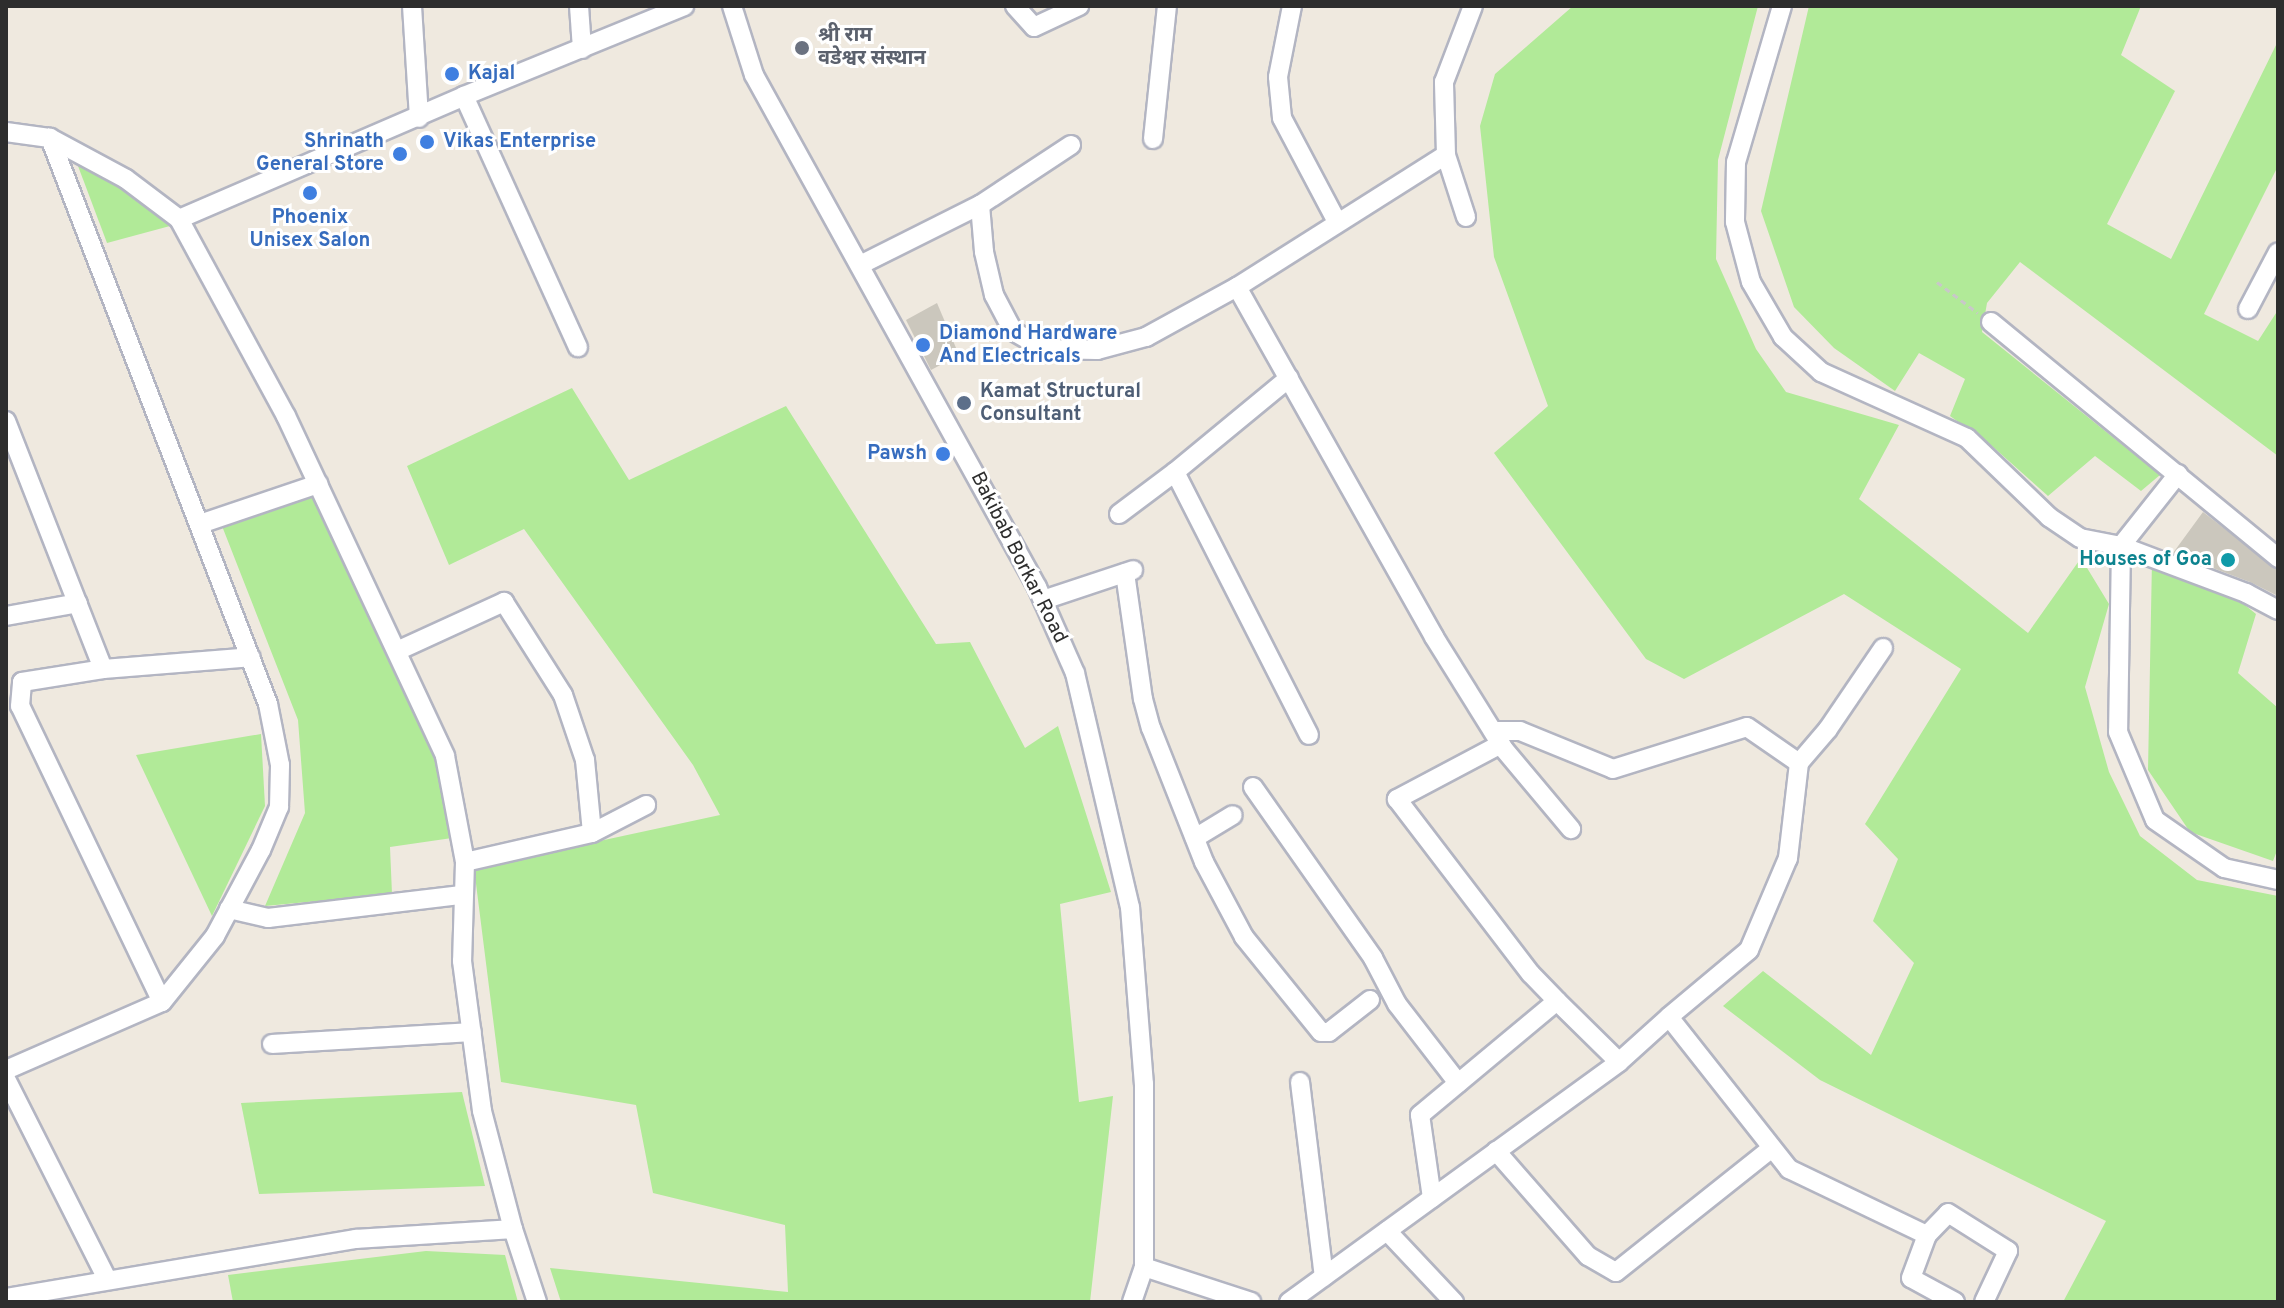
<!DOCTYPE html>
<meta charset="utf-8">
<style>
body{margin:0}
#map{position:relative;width:2284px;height:1308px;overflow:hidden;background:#efe9df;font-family:Overpass,"Noto Sans Devanagari",sans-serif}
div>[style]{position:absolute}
.green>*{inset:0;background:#b1ea98}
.building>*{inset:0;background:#cbc7bd}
.path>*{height:3px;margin-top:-1.5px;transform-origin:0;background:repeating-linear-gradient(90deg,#c8c8c8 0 6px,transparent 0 10px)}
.roads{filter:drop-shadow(2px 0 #b3b5c2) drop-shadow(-2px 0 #b3b5c2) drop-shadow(0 2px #b3b5c2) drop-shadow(0 -2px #b3b5c2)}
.minor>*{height:18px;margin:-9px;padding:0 9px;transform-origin:9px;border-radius:9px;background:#fff}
.dots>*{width:22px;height:22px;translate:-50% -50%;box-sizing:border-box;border:4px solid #fff;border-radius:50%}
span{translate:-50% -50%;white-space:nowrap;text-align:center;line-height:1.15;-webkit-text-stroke:6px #fff;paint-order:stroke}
.worship-label{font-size:20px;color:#5b616d;font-weight:700}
.left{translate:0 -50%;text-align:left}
.shop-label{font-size:20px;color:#366cbe;font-weight:700}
.right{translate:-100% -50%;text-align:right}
.service-label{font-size:20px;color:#4e5e75;font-weight:700}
.street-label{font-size:20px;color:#2d2d2d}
.culture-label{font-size:20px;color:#0d838f;font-weight:700}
.frame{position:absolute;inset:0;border:8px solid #2d2d2d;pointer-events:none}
</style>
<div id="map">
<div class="green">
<div style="clip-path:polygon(1573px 6px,1758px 6px,1718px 160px,1716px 259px,1756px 349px,1786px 392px,1899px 425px,1859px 499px,2028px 633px,2081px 558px,2109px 604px,2085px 687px,2109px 772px,2140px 836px,2197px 880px,2278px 896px,2278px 1302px,2063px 1302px,2106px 1221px,1820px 1080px,1723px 1006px,1763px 971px,1871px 1055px,1914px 963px,1873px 921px,1898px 859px,1865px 824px,1961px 669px,1844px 594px,1684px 679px,1646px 659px,1494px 453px,1548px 406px,1494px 257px,1480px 126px,1495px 74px)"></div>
<div style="clip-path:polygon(1809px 6px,2141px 6px,2121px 55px,2175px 91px,2107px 224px,2171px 259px,2278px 41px,2278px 166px,2204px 314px,2258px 341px,2278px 310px,2278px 456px,2020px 262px,1987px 303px,1982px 332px,2160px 475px,2141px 491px,2095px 456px,2048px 496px,1992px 446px,1950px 416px,1965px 379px,1919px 353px,1895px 391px,1834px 348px,1794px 307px,1761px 211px)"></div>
<div style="clip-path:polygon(75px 158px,129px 192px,170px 226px,107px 243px)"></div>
<div style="clip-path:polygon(572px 388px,629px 480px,786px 406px,936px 644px,970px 642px,1025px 748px,1058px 726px,1111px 892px,1060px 904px,1079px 1102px,1113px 1096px,1090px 1302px,561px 1302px,550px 1268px,788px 1292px,785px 1225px,653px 1193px,636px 1105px,501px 1082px,474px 868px,720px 815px,693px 765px,524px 529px,449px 565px,407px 466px)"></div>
<div style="clip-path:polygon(311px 494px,435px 748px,452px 838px,390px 847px,392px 894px,265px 906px,305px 813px,298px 720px,222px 526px)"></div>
<div style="clip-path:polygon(2152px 560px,2240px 601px,2256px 614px,2238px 673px,2278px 708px,2278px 848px,2273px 861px,2190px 832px,2148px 770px)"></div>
<div style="clip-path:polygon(261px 734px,265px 806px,212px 916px,136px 755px)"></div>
<div style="clip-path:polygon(462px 1092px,485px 1186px,259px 1194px,241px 1103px)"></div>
<div style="clip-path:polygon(426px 1251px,505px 1255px,518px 1302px,233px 1302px,228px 1275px)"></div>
</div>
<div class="building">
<div style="clip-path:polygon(937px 303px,959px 355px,931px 370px,906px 320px)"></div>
<div style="clip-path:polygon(2203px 512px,2278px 570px,2278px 596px,2250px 582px,2173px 553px)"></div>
</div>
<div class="path">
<div style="left:1937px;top:282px;width:51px;rotate:37.1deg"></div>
</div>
<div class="roads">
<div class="minor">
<div style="left:412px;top:6px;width:112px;rotate:86.4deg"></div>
<div style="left:579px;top:6px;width:43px;rotate:86deg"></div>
<div style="left:732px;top:6px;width:72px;rotate:72.3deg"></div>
<div style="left:754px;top:75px;width:585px;rotate:61.07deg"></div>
<div style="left:1037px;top:587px;width:94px;rotate:66.2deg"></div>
<div style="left:1075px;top:673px;width:240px;rotate:76.8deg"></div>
<div style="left:1130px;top:907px;width:178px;rotate:85.5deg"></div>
<div style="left:1144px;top:1084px;width:183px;rotate:90deg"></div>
<div style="left:1144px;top:1267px;width:37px;rotate:109deg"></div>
<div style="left:1015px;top:6px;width:28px;rotate:48deg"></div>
<div style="left:1034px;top:27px;width:50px;rotate:-25deg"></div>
<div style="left:1292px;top:6px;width:72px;rotate:101.2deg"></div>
<div style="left:1278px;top:77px;width:41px;rotate:84.4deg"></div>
<div style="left:1282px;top:118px;width:118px;rotate:62.1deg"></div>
<div style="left:1782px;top:6px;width:163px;rotate:106.4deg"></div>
<div style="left:1736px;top:162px;width:60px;rotate:91deg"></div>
<div style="left:1735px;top:222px;width:62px;rotate:75.1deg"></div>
<div style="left:1751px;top:282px;width:64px;rotate:59.8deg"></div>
<div style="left:1783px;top:337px;width:52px;rotate:42.6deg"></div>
<div style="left:1821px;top:372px;width:160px;rotate:24.3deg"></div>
<div style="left:1967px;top:438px;width:114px;rotate:43.9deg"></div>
<div style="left:2049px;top:517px;width:37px;rotate:34deg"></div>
<div style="left:2080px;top:538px;width:42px;rotate:11deg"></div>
<div style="left:2121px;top:546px;width:134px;rotate:20.6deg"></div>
<div style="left:2246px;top:593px;width:36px;rotate:28deg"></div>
<div style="left:464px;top:96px;width:276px;rotate:65.6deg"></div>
<div style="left:6px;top:132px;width:44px;rotate:7.8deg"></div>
<div style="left:50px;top:138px;width:86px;rotate:28.3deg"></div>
<div style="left:126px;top:179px;width:66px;rotate:37deg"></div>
<div style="left:179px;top:219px;width:310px;rotate:-23.3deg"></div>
<div style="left:464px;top:96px;width:238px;rotate:-22.2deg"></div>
<div style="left:1153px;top:139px;width:134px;rotate:-84deg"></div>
<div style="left:980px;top:205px;width:47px;rotate:85.1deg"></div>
<div style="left:984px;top:252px;width:44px;rotate:76.9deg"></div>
<div style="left:994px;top:295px;width:41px;rotate:62.2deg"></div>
<div style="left:1013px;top:331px;width:36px;rotate:30deg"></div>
<div style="left:1044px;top:349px;width:53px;rotate:1.1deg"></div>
<div style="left:1097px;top:350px;width:51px;rotate:-14.9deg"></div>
<div style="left:1146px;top:337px;width:104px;rotate:-28.8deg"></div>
<div style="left:1237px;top:287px;width:402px;rotate:60.6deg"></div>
<div style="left:1434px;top:637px;width:131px;rotate:58.1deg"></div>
<div style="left:1503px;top:748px;width:106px;rotate:50deg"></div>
<div style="left:1466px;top:217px;width:65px;rotate:-107.9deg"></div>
<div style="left:1446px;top:155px;width:73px;rotate:-91.6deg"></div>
<div style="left:1444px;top:82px;width:81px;rotate:-69.1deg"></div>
<div style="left:179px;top:219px;width:224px;rotate:61.5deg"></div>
<div style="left:286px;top:416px;width:375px;rotate:64.9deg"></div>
<div style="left:445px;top:756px;width:108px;rotate:79.3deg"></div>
<div style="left:465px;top:862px;width:99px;rotate:91.7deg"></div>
<div style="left:462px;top:961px;width:151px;rotate:82.4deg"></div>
<div style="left:482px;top:1111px;width:122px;rotate:75.3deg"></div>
<div style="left:513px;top:1229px;width:77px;rotate:71.8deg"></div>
<div style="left:862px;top:264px;width:132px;rotate:-26.6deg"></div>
<div style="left:980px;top:205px;width:109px;rotate:-33.4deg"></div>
<div style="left:1237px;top:287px;width:247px;rotate:-32.3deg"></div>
<div style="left:2248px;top:309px;width:64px;rotate:-62.2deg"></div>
<div style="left:1991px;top:322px;width:372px;rotate:39.4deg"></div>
<div style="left:1289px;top:378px;width:148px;rotate:140.5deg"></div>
<div style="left:1175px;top:472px;width:295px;rotate:63deg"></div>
<div style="left:6px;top:421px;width:266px;rotate:68.6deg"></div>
<div style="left:2178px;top:474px;width:92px;rotate:128.4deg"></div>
<div style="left:2121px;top:546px;width:186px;rotate:90.9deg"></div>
<div style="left:2118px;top:732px;width:95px;rotate:67.2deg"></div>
<div style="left:2155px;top:820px;width:84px;rotate:34.8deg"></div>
<div style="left:2224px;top:868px;width:55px;rotate:12.5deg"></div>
<div style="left:1119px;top:514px;width:70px;rotate:-36.9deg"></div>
<div style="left:200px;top:524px;width:125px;rotate:-18.7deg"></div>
<div style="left:1125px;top:573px;width:127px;rotate:81.9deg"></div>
<div style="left:1143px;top:699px;width:30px;rotate:75deg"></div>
<div style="left:1151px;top:728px;width:144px;rotate:68.4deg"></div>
<div style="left:1204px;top:862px;width:85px;rotate:61.9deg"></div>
<div style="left:1244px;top:937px;width:122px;rotate:51deg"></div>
<div style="left:1321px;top:1032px;width:8px"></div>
<div style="left:1329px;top:1032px;width:52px;rotate:-38deg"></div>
<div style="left:1043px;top:600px;width:95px;rotate:-18.4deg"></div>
<div style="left:6px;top:616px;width:73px;rotate:-10.2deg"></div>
<div style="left:397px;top:651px;width:118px;rotate:-24.6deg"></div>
<div style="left:504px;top:602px;width:110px;rotate:57.6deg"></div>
<div style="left:563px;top:695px;width:69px;rotate:71.3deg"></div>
<div style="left:585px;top:760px;width:73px;rotate:84.5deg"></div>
<div style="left:1493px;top:731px;width:27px"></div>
<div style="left:1520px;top:731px;width:100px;rotate:22.2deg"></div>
<div style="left:1613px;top:769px;width:140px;rotate:-17.4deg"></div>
<div style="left:1747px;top:727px;width:63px;rotate:34.7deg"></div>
<div style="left:1799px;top:763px;width:96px;rotate:96.6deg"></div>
<div style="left:1788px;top:858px;width:100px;rotate:113deg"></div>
<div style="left:1749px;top:950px;width:104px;rotate:140.1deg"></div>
<div style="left:1501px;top:744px;width:118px;rotate:152.1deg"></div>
<div style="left:1397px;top:799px;width:220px;rotate:52.6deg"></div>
<div style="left:1531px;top:974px;width:37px;rotate:46deg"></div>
<div style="left:1799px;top:763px;width:45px;rotate:-49.5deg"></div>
<div style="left:1828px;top:729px;width:98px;rotate:-55.8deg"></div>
<div style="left:1253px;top:787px;width:209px;rotate:54.9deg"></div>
<div style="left:1373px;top:958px;width:52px;rotate:62.4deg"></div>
<div style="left:1397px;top:1004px;width:100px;rotate:52.3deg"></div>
<div style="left:1195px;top:838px;width:44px;rotate:-31.2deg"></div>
<div style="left:465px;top:862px;width:130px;rotate:-12.9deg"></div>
<div style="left:592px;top:833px;width:61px;rotate:-27.4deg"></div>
<div style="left:229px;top:909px;width:40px;rotate:13deg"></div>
<div style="left:268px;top:918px;width:195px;rotate:-6.8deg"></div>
<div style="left:162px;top:1002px;width:328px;rotate:-115.6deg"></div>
<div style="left:20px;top:706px;width:24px;rotate:-85deg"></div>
<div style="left:22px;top:682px;width:82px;rotate:-9.1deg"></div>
<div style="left:103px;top:669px;width:148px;rotate:-4.6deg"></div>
<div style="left:272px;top:1044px;width:200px;rotate:-3.4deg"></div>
<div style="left:6px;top:1070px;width:170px;rotate:-23.6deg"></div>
<div style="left:162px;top:1002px;width:85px;rotate:-51.2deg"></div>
<div style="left:215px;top:936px;width:98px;rotate:-61.9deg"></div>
<div style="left:261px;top:850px;width:47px;rotate:-67.3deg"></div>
<div style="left:279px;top:807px;width:42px;rotate:-88.6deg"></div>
<div style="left:280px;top:765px;width:62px;rotate:-101.1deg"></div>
<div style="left:268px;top:704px;width:607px;rotate:-111.06deg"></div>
<div style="left:6px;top:1079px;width:224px;rotate:63.2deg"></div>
<div style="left:1300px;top:1082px;width:196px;rotate:83deg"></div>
<div style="left:1496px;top:1151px;width:140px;rotate:48.8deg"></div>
<div style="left:1588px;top:1256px;width:32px;rotate:30deg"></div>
<div style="left:1616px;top:1272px;width:199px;rotate:-38.5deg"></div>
<div style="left:1432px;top:1198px;width:84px;rotate:-98.2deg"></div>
<div style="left:1420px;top:1115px;width:178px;rotate:-39.8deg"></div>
<div style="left:1557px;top:1001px;width:87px;rotate:44.5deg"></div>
<div style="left:1387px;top:1231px;width:98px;rotate:46.7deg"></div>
<div style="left:1144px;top:1267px;width:113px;rotate:18.1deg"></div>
<div style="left:6px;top:1298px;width:355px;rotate:-9.6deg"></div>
<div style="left:356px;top:1239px;width:157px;rotate:-3.6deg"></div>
<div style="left:1289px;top:1302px;width:408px;rotate:-36deg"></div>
<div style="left:1619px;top:1062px;width:67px;rotate:-42deg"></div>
<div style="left:1669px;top:1017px;width:194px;rotate:51.7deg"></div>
<div style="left:1789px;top:1169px;width:153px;rotate:25.6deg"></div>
<div style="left:1955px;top:1302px;width:50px;rotate:-151.4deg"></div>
<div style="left:1911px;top:1278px;width:46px;rotate:-69.6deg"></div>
<div style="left:1927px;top:1235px;width:30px;rotate:-46deg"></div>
<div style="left:1948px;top:1213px;width:71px;rotate:32.3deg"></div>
<div style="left:2008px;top:1251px;width:56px;rotate:115.2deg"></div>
</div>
</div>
<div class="dots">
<div style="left:802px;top:48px;background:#6b7280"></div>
<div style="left:452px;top:74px;background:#3f7fe0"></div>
<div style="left:427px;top:142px;background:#3f7fe0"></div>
<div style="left:400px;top:154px;background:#3f7fe0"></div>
<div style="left:310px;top:193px;background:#3f7fe0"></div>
<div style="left:923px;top:345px;background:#3f7fe0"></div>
<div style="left:964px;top:403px;background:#5c6f8a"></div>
<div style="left:943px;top:454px;background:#3f7fe0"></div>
<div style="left:2228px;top:560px;background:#0f9aa8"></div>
</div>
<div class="worship-label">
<span class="left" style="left:818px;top:48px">श्री राम<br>वडेश्वर संस्थान</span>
</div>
<div class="shop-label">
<span class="left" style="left:468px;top:74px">Kajal</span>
<span class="right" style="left:384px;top:154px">Shrinath<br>General Store</span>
<span class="left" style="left:443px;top:142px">Vikas Enterprise</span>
<span style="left:310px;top:230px">Phoenix<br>Unisex Salon</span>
<span class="left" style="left:939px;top:346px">Diamond Hardware<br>And Electricals</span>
<span class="right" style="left:927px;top:454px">Pawsh</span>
</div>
<div class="service-label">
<span class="left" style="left:980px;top:404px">Kamat Structural<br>Consultant</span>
</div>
<div class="street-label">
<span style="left:1018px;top:558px;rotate:63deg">Bakibab Borkar Road</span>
</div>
<div class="culture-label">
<span class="right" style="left:2212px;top:560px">Houses of Goa</span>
</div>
<div class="frame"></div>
</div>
